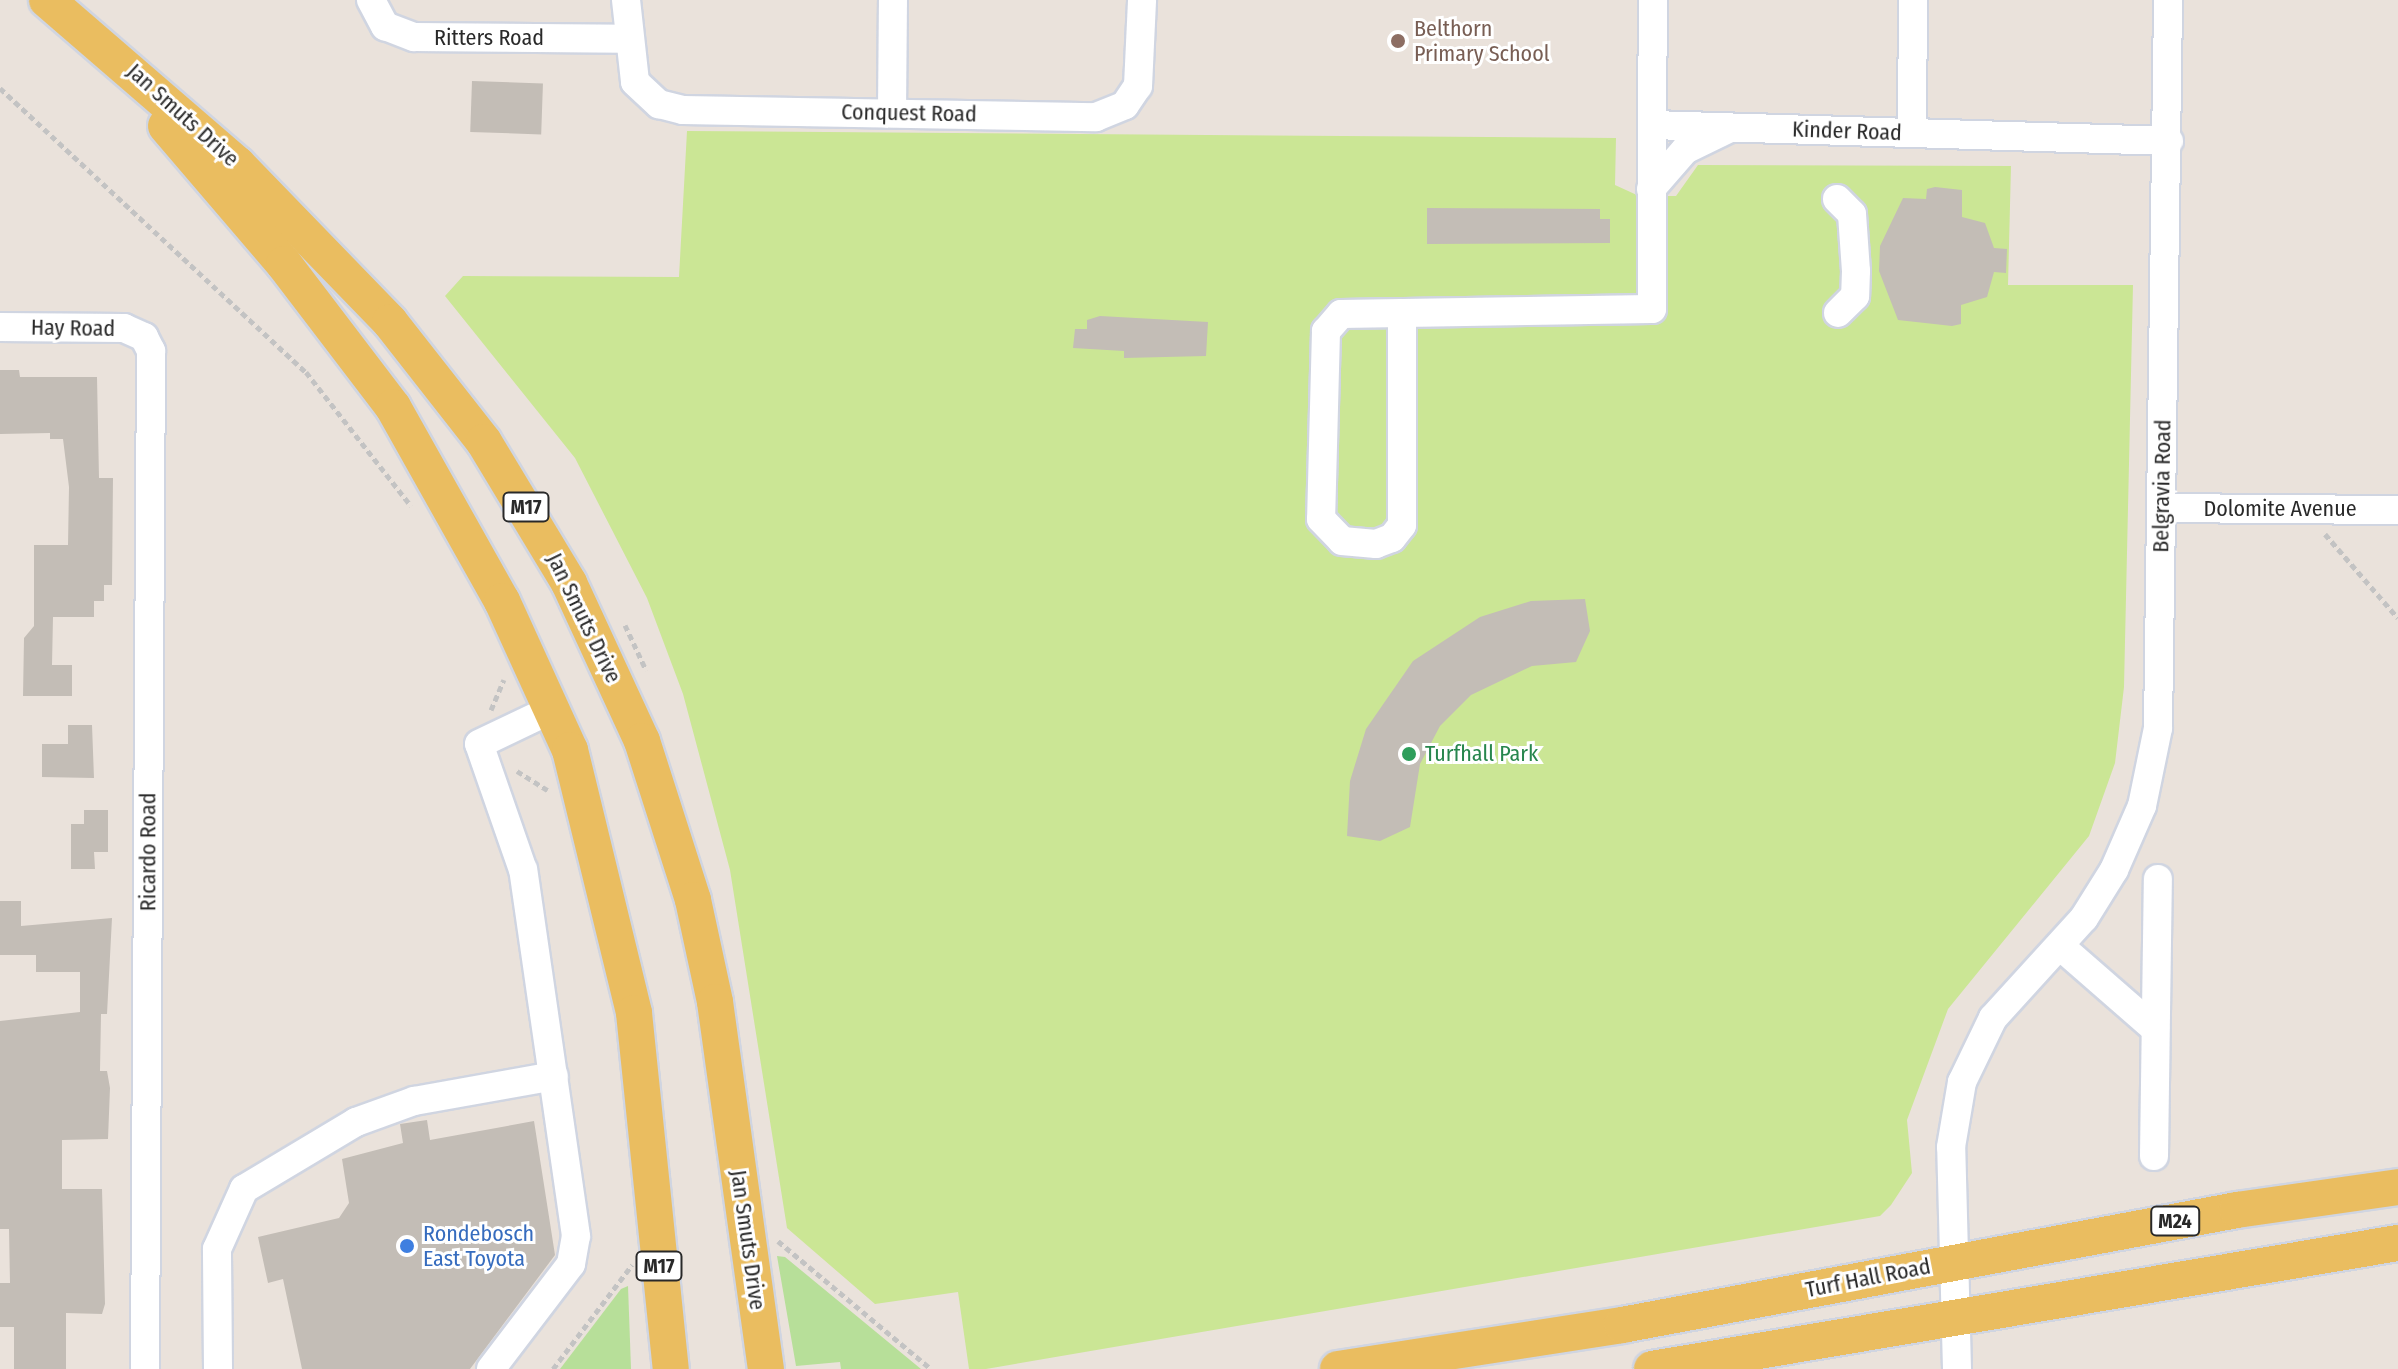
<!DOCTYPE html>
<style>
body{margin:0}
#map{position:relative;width:2398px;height:1369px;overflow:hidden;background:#eae2db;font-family:"Fira Sans Condensed",sans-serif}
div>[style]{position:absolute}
.green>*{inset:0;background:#b7df99}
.pitch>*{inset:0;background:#cbe695}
.building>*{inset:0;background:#c3bdb6;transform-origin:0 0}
.path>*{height:5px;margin-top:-2.5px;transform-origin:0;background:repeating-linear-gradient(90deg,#c3c3c3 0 6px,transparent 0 10px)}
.roads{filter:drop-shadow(2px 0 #d0d5e1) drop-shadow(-2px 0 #d0d5e1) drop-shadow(0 2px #d0d5e1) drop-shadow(0 -2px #d0d5e1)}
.minor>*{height:28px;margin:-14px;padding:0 14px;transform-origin:14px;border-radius:14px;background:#fff}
.major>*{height:36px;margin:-18px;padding:0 18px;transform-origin:18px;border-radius:18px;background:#eabd60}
.dots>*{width:22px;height:22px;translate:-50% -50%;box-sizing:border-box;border:4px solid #fff;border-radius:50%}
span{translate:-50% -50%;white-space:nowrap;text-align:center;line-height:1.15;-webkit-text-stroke:6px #fff;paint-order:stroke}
.shield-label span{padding:2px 6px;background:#fff;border:2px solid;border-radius:6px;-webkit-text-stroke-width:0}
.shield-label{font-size:20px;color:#292929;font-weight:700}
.education-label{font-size:22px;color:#785e54}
.left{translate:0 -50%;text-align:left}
.street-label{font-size:22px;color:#292929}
.leisure-label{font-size:22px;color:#27864d}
.shop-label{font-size:22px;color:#366cbe}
</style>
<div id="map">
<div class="green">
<div style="clip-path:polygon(777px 1256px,785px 1257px,921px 1369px,841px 1369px,840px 1362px,796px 1366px)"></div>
<div style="clip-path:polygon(628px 1286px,631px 1369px,560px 1369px,621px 1289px)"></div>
</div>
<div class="pitch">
<div style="clip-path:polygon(687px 131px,1616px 138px,1615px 185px,1639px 196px,1676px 196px,1698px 165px,2011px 166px,2008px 285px,2133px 285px,2124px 687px,2115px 763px,2089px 836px,1948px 1009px,1907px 1120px,1912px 1173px,1891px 1205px,1880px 1216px,986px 1369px,969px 1369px,958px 1292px,875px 1304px,787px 1228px,730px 870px,683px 694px,647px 598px,575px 458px,445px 296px,463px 276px,679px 277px)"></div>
</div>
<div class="building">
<div style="left:472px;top:81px;width:71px;height:51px;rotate:2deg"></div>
<div style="clip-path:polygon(1935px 187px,1962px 190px,1962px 217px,1985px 223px,1994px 248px,2007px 249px,2006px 273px,1994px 272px,1987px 297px,1961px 305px,1961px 324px,1952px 326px,1898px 320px,1879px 271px,1880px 246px,1903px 198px,1926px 199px,1927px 189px)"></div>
<div style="clip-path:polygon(1427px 208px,1600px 209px,1600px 219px,1610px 219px,1610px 243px,1427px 244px)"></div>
<div style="clip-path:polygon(1100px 316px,1208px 322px,1206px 356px,1124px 358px,1124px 351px,1073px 348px,1075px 329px,1087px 329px,1087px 320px)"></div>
<div style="clip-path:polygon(0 370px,19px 370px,20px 377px,97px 377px,99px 478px,113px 478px,112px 585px,104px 585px,104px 601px,94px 601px,94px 617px,53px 617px,52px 665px,72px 665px,72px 696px,23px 696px,24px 638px,34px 626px,34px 545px,68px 545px,69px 487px,63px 439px,50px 439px,50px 433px,0 434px)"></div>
<div style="clip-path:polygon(1585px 599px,1590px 631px,1576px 662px,1532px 666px,1471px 695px,1440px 726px,1420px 764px,1410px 827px,1380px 841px,1347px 836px,1350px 781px,1366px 729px,1413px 661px,1480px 617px,1531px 601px)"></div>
<div style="clip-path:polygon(68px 725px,92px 725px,94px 778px,42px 777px,42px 744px,68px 744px)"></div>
<div style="clip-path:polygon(84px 810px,108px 810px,108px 852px,94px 852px,95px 869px,71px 869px,71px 824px,84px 824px)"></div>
<div style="clip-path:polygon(0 901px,21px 901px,21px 926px,112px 918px,107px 1014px,101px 1014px,100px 1071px,107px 1071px,110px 1088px,108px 1139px,62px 1140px,62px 1189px,102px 1189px,105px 1304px,102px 1314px,66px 1313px,66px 1369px,14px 1369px,14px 1327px,0 1327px,0 1283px,10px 1283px,9px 1229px,0 1229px,0 1021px,80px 1012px,80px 972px,36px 972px,36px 955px,0 955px)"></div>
<div style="clip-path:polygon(427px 1120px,430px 1140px,534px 1121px,555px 1255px,470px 1369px,302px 1369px,283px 1279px,268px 1283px,258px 1237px,339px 1218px,349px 1203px,342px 1159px,403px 1143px,400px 1124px)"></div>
</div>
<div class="path">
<div style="left:0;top:88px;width:417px;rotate:42.9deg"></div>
<div style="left:306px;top:372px;width:170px;rotate:51.9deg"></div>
<div style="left:2325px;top:534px;width:111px;rotate:49deg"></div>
<div style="left:625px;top:625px;width:50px;rotate:65deg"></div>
<div style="left:491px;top:710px;width:33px;rotate:-67deg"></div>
<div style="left:517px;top:771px;width:36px;rotate:32deg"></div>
<div style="left:778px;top:1241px;width:199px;rotate:39.9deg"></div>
<div style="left:553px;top:1369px;width:131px;rotate:-52.8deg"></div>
</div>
<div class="roads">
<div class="minor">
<div style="left:371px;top:0;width:30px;rotate:62deg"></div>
<div style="left:385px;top:26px;width:31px;rotate:21deg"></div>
<div style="left:414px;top:37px;width:212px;rotate:0.5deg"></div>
<div style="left:626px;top:0;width:82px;rotate:83.7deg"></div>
<div style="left:635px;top:82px;width:33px;rotate:43deg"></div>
<div style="left:659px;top:104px;width:25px;rotate:14deg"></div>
<div style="left:683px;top:110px;width:413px;rotate:1deg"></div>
<div style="left:1096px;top:117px;width:31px;rotate:-22deg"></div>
<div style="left:1125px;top:105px;width:23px;rotate:-56deg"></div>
<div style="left:1138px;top:86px;width:86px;rotate:-87.3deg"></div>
<div style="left:1653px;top:0;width:125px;rotate:90.5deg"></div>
<div style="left:1652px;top:125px;width:517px;rotate:1.77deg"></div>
<div style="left:892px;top:112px;width:112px;rotate:-89.5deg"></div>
<div style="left:1912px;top:133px;width:133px;rotate:-89.6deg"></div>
<div style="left:1651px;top:189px;width:52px;rotate:-48.9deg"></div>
<div style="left:1685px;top:150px;width:48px;rotate:-26deg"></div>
<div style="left:1837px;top:199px;width:21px;rotate:45deg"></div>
<div style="left:1852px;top:214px;width:57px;rotate:86deg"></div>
<div style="left:1856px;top:271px;width:25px;rotate:92deg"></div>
<div style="left:1855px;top:296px;width:24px;rotate:135deg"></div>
<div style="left:1402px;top:313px;width:61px;rotate:179.1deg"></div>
<div style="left:1341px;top:314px;width:23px;rotate:131deg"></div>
<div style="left:1326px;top:331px;width:188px;rotate:91.5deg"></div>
<div style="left:1321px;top:519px;width:30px;rotate:46deg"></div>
<div style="left:1342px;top:541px;width:34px;rotate:5deg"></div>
<div style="left:1376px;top:544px;width:17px;rotate:-21deg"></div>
<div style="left:1392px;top:538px;width:16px;rotate:-52deg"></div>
<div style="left:1402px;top:525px;width:212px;rotate:-90deg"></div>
<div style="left:1402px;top:313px;width:250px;rotate:-0.9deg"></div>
<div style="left:1652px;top:309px;width:184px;rotate:-90deg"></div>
<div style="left:0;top:327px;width:124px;rotate:0.5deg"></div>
<div style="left:124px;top:328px;width:22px;rotate:24deg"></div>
<div style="left:144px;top:337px;width:16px;rotate:63deg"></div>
<div style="left:151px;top:351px;width:1018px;rotate:90.34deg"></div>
<div style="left:2162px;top:508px;width:236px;rotate:0.5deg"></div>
<div style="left:2060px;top:946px;width:126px;rotate:41.1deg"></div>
<div style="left:2154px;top:1156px;width:277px;rotate:-89.2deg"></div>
<div style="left:218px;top:1369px;width:120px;rotate:-90.5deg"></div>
<div style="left:217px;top:1249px;width:66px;rotate:-65.8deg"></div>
<div style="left:244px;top:1189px;width:131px;rotate:-30.9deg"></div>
<div style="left:356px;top:1122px;width:62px;rotate:-19.9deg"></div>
<div style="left:414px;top:1101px;width:142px;rotate:-10.1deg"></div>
<div style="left:491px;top:1369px;width:132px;rotate:-52.7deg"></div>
<div style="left:571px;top:1264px;width:28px;rotate:-80deg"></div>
<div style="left:576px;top:1236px;width:370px;rotate:-98.2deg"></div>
<div style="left:523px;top:870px;width:133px;rotate:-109.2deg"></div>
<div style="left:479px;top:744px;width:81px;rotate:-25.6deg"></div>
<div style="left:1957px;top:1369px;width:222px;rotate:-91.5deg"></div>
<div style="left:1951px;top:1147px;width:66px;rotate:-80.4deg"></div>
<div style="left:1962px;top:1082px;width:71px;rotate:-64.2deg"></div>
<div style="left:1993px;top:1018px;width:135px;rotate:-47.7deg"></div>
<div style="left:2084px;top:918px;width:57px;rotate:-58deg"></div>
<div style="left:2114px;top:870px;width:70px;rotate:-66.4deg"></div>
<div style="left:2142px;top:806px;width:80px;rotate:-78.4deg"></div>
<div style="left:2158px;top:728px;width:728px;rotate:-89.21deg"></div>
</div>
<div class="major">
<div style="left:47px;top:0;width:251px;rotate:40.8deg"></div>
<div style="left:237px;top:164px;width:220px;rotate:45.9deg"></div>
<div style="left:390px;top:322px;width:152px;rotate:51.9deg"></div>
<div style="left:484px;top:442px;width:165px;rotate:58.9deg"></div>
<div style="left:569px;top:583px;width:174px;rotate:65.2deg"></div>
<div style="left:642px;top:741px;width:167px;rotate:72.2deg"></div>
<div style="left:693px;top:900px;width:104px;rotate:77.8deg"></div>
<div style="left:715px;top:1002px;width:371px;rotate:82.1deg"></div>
<div style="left:166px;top:126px;width:182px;rotate:49.5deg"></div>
<div style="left:284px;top:264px;width:180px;rotate:52.7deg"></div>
<div style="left:393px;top:407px;width:223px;rotate:60.7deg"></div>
<div style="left:502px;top:601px;width:164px;rotate:65.5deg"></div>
<div style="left:570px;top:750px;width:271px;rotate:76.3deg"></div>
<div style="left:634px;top:1013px;width:358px;rotate:84.1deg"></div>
<div style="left:1338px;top:1369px;width:287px;rotate:-8.8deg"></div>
<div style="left:1622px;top:1325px;width:626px;rotate:-10.59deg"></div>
<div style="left:2237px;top:1210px;width:163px;rotate:-8.1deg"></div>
<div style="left:1652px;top:1369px;width:757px;rotate:-9.59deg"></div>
</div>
</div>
<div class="dots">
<div style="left:1398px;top:41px;background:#8d6e63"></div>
<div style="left:1409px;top:754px;background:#2e9e5b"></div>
<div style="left:407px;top:1246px;background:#3f7fe0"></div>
</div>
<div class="shield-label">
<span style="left:526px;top:507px">M17</span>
<span style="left:2175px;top:1221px">M24</span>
<span style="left:659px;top:1266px">M17</span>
</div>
<div class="education-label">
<span class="left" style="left:1414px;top:41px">Belthorn<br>Primary School</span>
</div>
<div class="street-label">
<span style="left:489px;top:38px">Ritters Road</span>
<span style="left:909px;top:113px;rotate:1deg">Conquest Road</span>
<span style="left:183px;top:115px;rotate:42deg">Jan Smuts Drive</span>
<span style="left:1847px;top:131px;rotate:2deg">Kinder Road</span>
<span style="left:73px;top:328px;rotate:1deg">Hay Road</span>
<span style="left:2162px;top:486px;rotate:-89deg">Belgravia Road</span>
<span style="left:2280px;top:509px">Dolomite Avenue</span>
<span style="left:584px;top:618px;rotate:64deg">Jan Smuts Drive</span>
<span style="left:148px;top:852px;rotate:-90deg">Ricardo Road</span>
<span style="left:748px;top:1240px;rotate:82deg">Jan Smuts Drive</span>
<span style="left:1868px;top:1278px;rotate:-11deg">Turf Hall Road</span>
</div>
<div class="leisure-label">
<span class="left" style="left:1425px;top:754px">Turfhall Park</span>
</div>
<div class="shop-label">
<span class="left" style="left:423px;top:1246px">Rondebosch<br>East Toyota</span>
</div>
</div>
